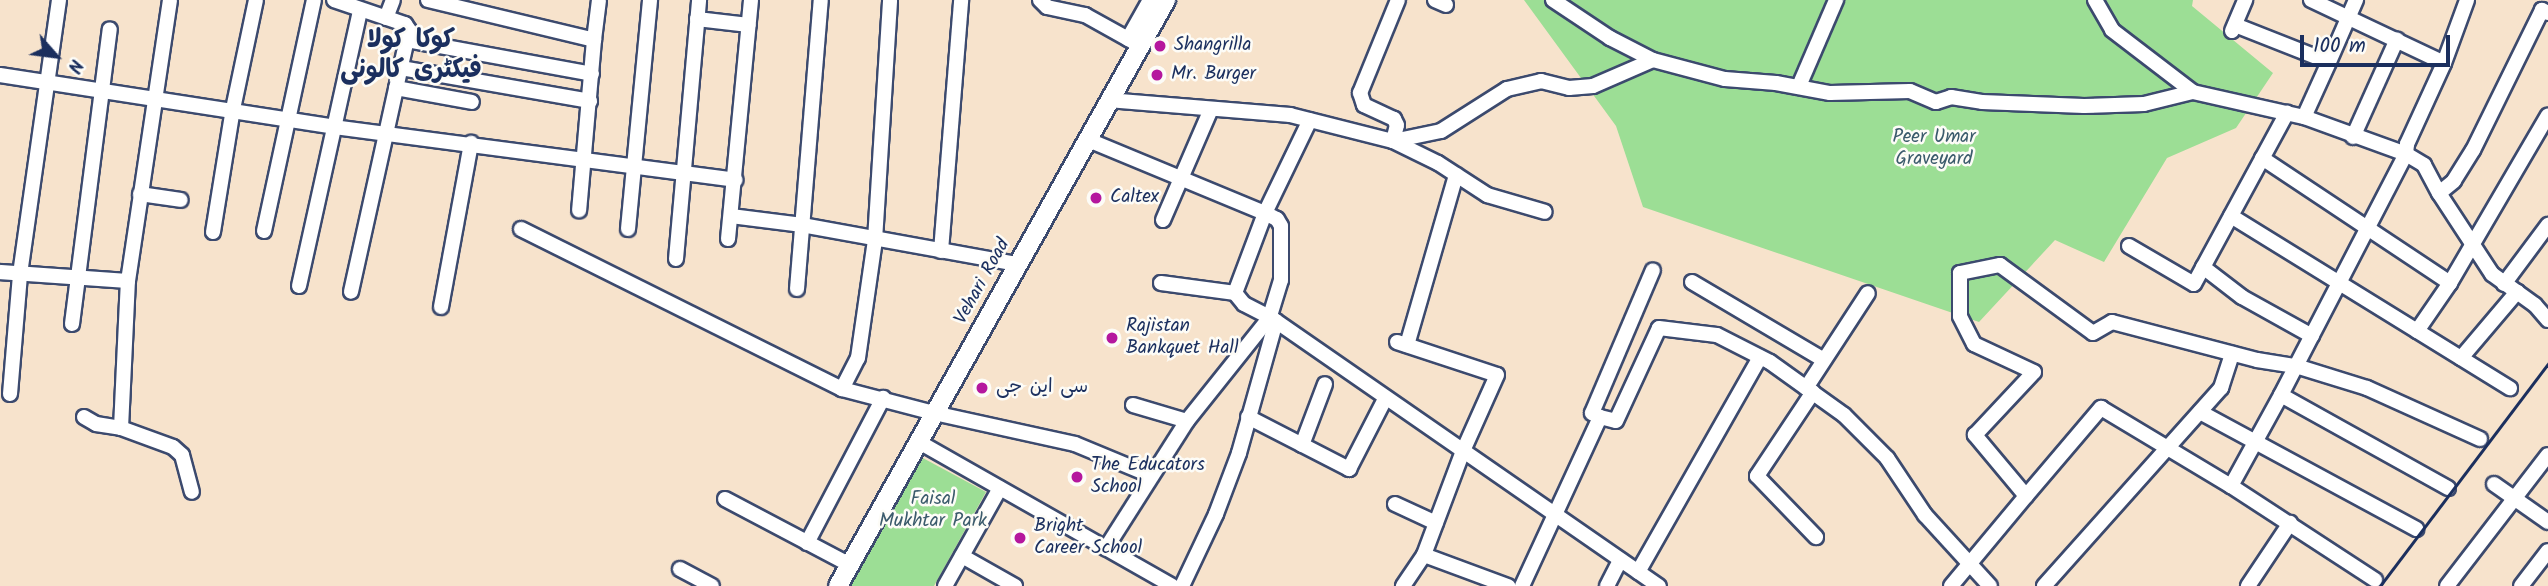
<!DOCTYPE html>
<meta charset="utf-8">
<style>
body{margin:0}
#map{position:relative;width:2548px;height:586px;overflow:hidden;background:#f7e3cc;font-family:Kalam,"Playpen Sans Arabic",sans-serif}
div>[style]{position:absolute}
.green>*{inset:0;background:#9cde95}
.roads{filter:drop-shadow(2px 0 #3c4a6e) drop-shadow(-2px 0 #3c4a6e) drop-shadow(0 2px #3c4a6e) drop-shadow(0 -2px #3c4a6e)}
.minor>*{height:14px;margin:-7px;padding:0 7px;transform-origin:7px;border-radius:7px;background:#fff}
.major>*{height:18px;margin:-9px;padding:0 9px;transform-origin:9px;border-radius:9px;background:#fff}
.rail>*{height:2.5px;margin:-1.25px;padding:0 1.25px;transform-origin:1.25px;border-radius:1.25px;background:#1b2f5e}
.dots>*{width:19px;height:19px;translate:-50% -50%;box-sizing:border-box;border:4px solid #fdfcf7;border-radius:50%}
span{translate:-50% -50%;white-space:nowrap;text-align:center;line-height:1.15;-webkit-text-stroke:5px #fdfcf7;paint-order:stroke}
.poi-label{font-size:19px;color:#1b2f5e}
.left{translate:0 -50%;text-align:left}
.park-label{font-size:19px;color:#3b5b6c}
.street-label{font-size:19px;color:#1b2f5e}
.district-label{font-size:26px;color:#1b2f5e;font-weight:700}
.north{position:absolute;left:21px;top:21px;width:70px;height:70px;-webkit-text-stroke:5px #fdfcf7;paint-order:stroke;rotate:118deg;font-size:19px;font-weight:700;line-height:28px;text-align:center;color:#1b2f5e}
.north::after{content:'';display:block;margin:auto;width:24px;height:32px;background:#1b2f5e;clip-path:polygon(50% 0,100% 100%,50% 72%,0 100%)}
.scale{position:absolute;left:2300px;top:35px;width:150px;height:32px;box-sizing:border-box;border:4px solid #1b2f5e;border-top:0;padding-left:9px;font-size:21px;line-height:24px;white-space:nowrap;color:#1b2f5e;-webkit-text-stroke:5px #fdfcf7;paint-order:stroke}
</style>
<div id="map">
<div class="green">
<div style="clip-path:polygon(1524px 0,2193px 0,2192px 6px,2273px 73px,2236px 128px,2167px 158px,2104px 262px,2055px 240px,1979px 322px,1643px 207px,1616px 126px)"></div>
<div style="clip-path:polygon(921px 457px,986px 492px,934px 586px,851px 586px)"></div>
</div>
<div class="roads">
<div class="minor">
<div style="left:334px;top:0;width:75px;rotate:18.7deg"></div>
<div style="left:405px;top:24px;width:7px;rotate:56deg"></div>
<div style="left:409px;top:30px;width:268px;rotate:102.5deg"></div>
<div style="left:428px;top:0;width:171px;rotate:13.5deg"></div>
<div style="left:594px;top:40px;width:171px;rotate:95deg"></div>
<div style="left:1040px;top:0;width:10px;rotate:45deg"></div>
<div style="left:1047px;top:7px;width:39px;rotate:12deg"></div>
<div style="left:1085px;top:15px;width:64px;rotate:29deg"></div>
<div style="left:1435px;top:0;width:12px;rotate:24deg"></div>
<div style="left:1553px;top:0;width:69px;rotate:33.7deg"></div>
<div style="left:1610px;top:38px;width:48px;rotate:27.1deg"></div>
<div style="left:2095px;top:0;width:34px;rotate:60deg"></div>
<div style="left:2112px;top:30px;width:102px;rotate:37.4deg"></div>
<div style="left:2311px;top:0;width:147px;rotate:25.3deg"></div>
<div style="left:2548px;top:13px;width:7px;rotate:-153deg"></div>
<div style="left:2542px;top:10px;width:156px;rotate:116.2deg"></div>
<div style="left:2473px;top:150px;width:36px;rotate:122deg"></div>
<div style="left:2454px;top:181px;width:19px;rotate:141deg"></div>
<div style="left:2439px;top:193px;width:97px;rotate:56.8deg"></div>
<div style="left:2492px;top:274px;width:53px;rotate:35.8deg"></div>
<div style="left:2535px;top:305px;width:20px;rotate:49deg"></div>
<div style="left:386px;top:18px;width:19px;rotate:-69deg"></div>
<div style="left:697px;top:19px;width:52px;rotate:6.6deg"></div>
<div style="left:2235px;top:25px;width:101px;rotate:21.5deg"></div>
<div style="left:2329px;top:62px;width:60px;rotate:114.4deg"></div>
<div style="left:2304px;top:117px;width:109px;rotate:19.9deg"></div>
<div style="left:2406px;top:154px;width:21px;rotate:31deg"></div>
<div style="left:2424px;top:165px;width:32px;rotate:62deg"></div>
<div style="left:2232px;top:31px;width:34px;rotate:-67deg"></div>
<div style="left:1128px;top:39px;width:45px;rotate:-60.6deg"></div>
<div style="left:407px;top:40px;width:188px;rotate:10.4deg"></div>
<div style="left:594px;top:40px;width:40px;rotate:-82.9deg"></div>
<div style="left:2329px;top:62px;width:68px;rotate:-66.5deg"></div>
<div style="left:401px;top:68px;width:192px;rotate:9.9deg"></div>
<div style="left:0;top:75px;width:338px;rotate:8.8deg"></div>
<div style="left:334px;top:127px;width:405px;rotate:7.5deg"></div>
<div style="left:1799px;top:86px;width:94px;rotate:-66.7deg"></div>
<div style="left:396px;top:88px;width:77px;rotate:10.4deg"></div>
<div style="left:1108px;top:100px;width:183px;rotate:4.7deg"></div>
<div style="left:1290px;top:115px;width:106px;rotate:14.2deg"></div>
<div style="left:1393px;top:141px;width:50px;rotate:26.1deg"></div>
<div style="left:1438px;top:163px;width:59px;rotate:33.1deg"></div>
<div style="left:1487px;top:195px;width:60px;rotate:16.3deg"></div>
<div style="left:2353px;top:137px;width:107px;rotate:-65.8deg"></div>
<div style="left:1086px;top:139px;width:194px;rotate:22.5deg"></div>
<div style="left:1265px;top:213px;width:13px;rotate:27deg"></div>
<div style="left:1277px;top:219px;width:8px;rotate:60deg"></div>
<div style="left:1281px;top:226px;width:54px;rotate:90deg"></div>
<div style="left:1281px;top:280px;width:39px;rotate:107deg"></div>
<div style="left:1270px;top:317px;width:133px;rotate:128.6deg"></div>
<div style="left:1187px;top:421px;width:151px;rotate:122.5deg"></div>
<div style="left:1393px;top:141px;width:49px;rotate:-11.8deg"></div>
<div style="left:1441px;top:131px;width:78px;rotate:-32.5deg"></div>
<div style="left:1507px;top:89px;width:35px;rotate:-13deg"></div>
<div style="left:1541px;top:81px;width:29px;rotate:14deg"></div>
<div style="left:1569px;top:88px;width:24px;rotate:-5deg"></div>
<div style="left:1593px;top:86px;width:65px;rotate:-23.4deg"></div>
<div style="left:1653px;top:60px;width:74px;rotate:14.8deg"></div>
<div style="left:1725px;top:79px;width:51px;rotate:4.5deg"></div>
<div style="left:1776px;top:83px;width:55px;rotate:10.5deg"></div>
<div style="left:1830px;top:93px;width:80px;rotate:-1.4deg"></div>
<div style="left:1910px;top:91px;width:28px;rotate:23deg"></div>
<div style="left:1936px;top:102px;width:16px;rotate:-18deg"></div>
<div style="left:1951px;top:97px;width:31px;rotate:9deg"></div>
<div style="left:1982px;top:102px;width:102px;rotate:2.2deg"></div>
<div style="left:2084px;top:106px;width:60px;rotate:-1.9deg"></div>
<div style="left:2144px;top:104px;width:50px;rotate:-13.8deg"></div>
<div style="left:2193px;top:92px;width:114px;rotate:12.7deg"></div>
<div style="left:1393px;top:141px;width:16px;rotate:-76deg"></div>
<div style="left:1397px;top:125px;width:7px;rotate:-117deg"></div>
<div style="left:1394px;top:119px;width:33px;rotate:-155deg"></div>
<div style="left:1364px;top:105px;width:13px;rotate:-108deg"></div>
<div style="left:1360px;top:93px;width:100px;rotate:-67.8deg"></div>
<div style="left:2262px;top:158px;width:226px;rotate:33.6deg"></div>
<div style="left:2450px;top:283px;width:194px;rotate:-59.7deg"></div>
<div style="left:140px;top:194px;width:41px;rotate:8.3deg"></div>
<div style="left:731px;top:216px;width:72px;rotate:7.2deg"></div>
<div style="left:802px;top:225px;width:219px;rotate:10.3deg"></div>
<div style="left:2231px;top:216px;width:328px;rotate:31.7deg"></div>
<div style="left:1163px;top:220px;width:121px;rotate:-66.6deg"></div>
<div style="left:521px;top:229px;width:359px;rotate:26.5deg"></div>
<div style="left:842px;top:389px;width:95px;rotate:14.6deg"></div>
<div style="left:934px;top:413px;width:144px;rotate:12.4deg"></div>
<div style="left:1075px;top:444px;width:81px;rotate:22.5deg"></div>
<div style="left:628px;top:229px;width:230px;rotate:-84.5deg"></div>
<div style="left:264px;top:231px;width:236px;rotate:-77.8deg"></div>
<div style="left:213px;top:232px;width:125px;rotate:-80.8deg"></div>
<div style="left:233px;top:109px;width:111px;rotate:-78.1deg"></div>
<div style="left:728px;top:239px;width:240px;rotate:-84.5deg"></div>
<div style="left:2129px;top:246px;width:75px;rotate:30.3deg"></div>
<div style="left:2194px;top:284px;width:195px;rotate:-61.5deg"></div>
<div style="left:941px;top:251px;width:252px;rotate:-85.4deg"></div>
<div style="left:676px;top:259px;width:260px;rotate:-84.9deg"></div>
<div style="left:2203px;top:267px;width:49px;rotate:37.6deg"></div>
<div style="left:2242px;top:297px;width:80px;rotate:29.1deg"></div>
<div style="left:0;top:272px;width:128px;rotate:4deg"></div>
<div style="left:1692px;top:282px;width:153px;rotate:30.6deg"></div>
<div style="left:1161px;top:283px;width:75px;rotate:7.7deg"></div>
<div style="left:1235px;top:293px;width:14px;rotate:51deg"></div>
<div style="left:1244px;top:304px;width:29px;rotate:27deg"></div>
<div style="left:1270px;top:317px;width:473px;rotate:34.7deg"></div>
<div style="left:2504px;top:284px;width:74px;rotate:-53.3deg"></div>
<div style="left:299px;top:286px;width:283px;rotate:-77.5deg"></div>
<div style="left:797px;top:289px;width:290px;rotate:-85.3deg"></div>
<div style="left:1235px;top:293px;width:85px;rotate:-69.4deg"></div>
<div style="left:1265px;top:213px;width:103px;rotate:-64.2deg"></div>
<div style="left:441px;top:307px;width:167px;rotate:-79.6deg"></div>
<div style="left:72px;top:324px;width:297px;rotate:-82.7deg"></div>
<div style="left:2417px;top:331px;width:58px;rotate:-55.5deg"></div>
<div style="left:1397px;top:342px;width:105px;rotate:18.3deg"></div>
<div style="left:1497px;top:375px;width:83px;rotate:114.1deg"></div>
<div style="left:1463px;top:451px;width:111px;rotate:110.6deg"></div>
<div style="left:1424px;top:555px;width:90px;rotate:20.3deg"></div>
<div style="left:1407px;top:345px;width:177px;rotate:-73.9deg"></div>
<div style="left:2461px;top:358px;width:87px;rotate:-49.7deg"></div>
<div style="left:1806px;top:388px;width:113px;rotate:-56.9deg"></div>
<div style="left:842px;top:389px;width:35px;rotate:-63deg"></div>
<div style="left:858px;top:358px;width:119px;rotate:-81.8deg"></div>
<div style="left:875px;top:240px;width:240px;rotate:-86.4deg"></div>
<div style="left:1813px;top:392px;width:101px;rotate:123.7deg"></div>
<div style="left:1757px;top:476px;width:85px;rotate:46deg"></div>
<div style="left:10px;top:394px;width:120px;rotate:-85.2deg"></div>
<div style="left:20px;top:274px;width:277px;rotate:-81.9deg"></div>
<div style="left:1133px;top:405px;width:56px;rotate:16.5deg"></div>
<div style="left:2200px;top:412px;width:246px;rotate:28.4deg"></div>
<div style="left:84px;top:417px;width:14px;rotate:30deg"></div>
<div style="left:96px;top:424px;width:25px;rotate:9deg"></div>
<div style="left:121px;top:428px;width:55px;rotate:20.1deg"></div>
<div style="left:173px;top:447px;width:12px;rotate:42deg"></div>
<div style="left:182px;top:455px;width:38px;rotate:75deg"></div>
<div style="left:1248px;top:417px;width:114px;rotate:27.2deg"></div>
<div style="left:1349px;top:469px;width:79px;rotate:-62.8deg"></div>
<div style="left:1600px;top:417px;width:16px;rotate:14deg"></div>
<div style="left:1616px;top:421px;width:102px;rotate:-65.2deg"></div>
<div style="left:1659px;top:328px;width:58px;rotate:6.9deg"></div>
<div style="left:1717px;top:335px;width:59px;rotate:27deg"></div>
<div style="left:1770px;top:362px;width:91px;rotate:35.6deg"></div>
<div style="left:1844px;top:415px;width:61px;rotate:45deg"></div>
<div style="left:1887px;top:458px;width:69px;rotate:56.3deg"></div>
<div style="left:1925px;top:515px;width:96px;rotate:47.5deg"></div>
<div style="left:121px;top:428px;width:147px;rotate:-87.3deg"></div>
<div style="left:128px;top:281px;width:284px;rotate:-81.5deg"></div>
<div style="left:919px;top:442px;width:291px;rotate:29.6deg"></div>
<div style="left:1302px;top:445px;width:65px;rotate:-69.3deg"></div>
<div style="left:2494px;top:484px;width:66px;rotate:35.1deg"></div>
<div style="left:2231px;top:486px;width:104px;rotate:-61.2deg"></div>
<div style="left:2448px;top:488px;width:191px;rotate:-150.9deg"></div>
<div style="left:2281px;top:395px;width:271px;rotate:-62.6deg"></div>
<div style="left:2406px;top:154px;width:10px;rotate:-84deg"></div>
<div style="left:2407px;top:144px;width:89px;rotate:-65.4deg"></div>
<div style="left:2444px;top:63px;width:67px;rotate:-69.9deg"></div>
<div style="left:2026px;top:496px;width:116px;rotate:-49.6deg"></div>
<div style="left:2101px;top:408px;width:152px;rotate:31deg"></div>
<div style="left:2231px;top:486px;width:172px;rotate:33.1deg"></div>
<div style="left:725px;top:499px;width:141px;rotate:27.8deg"></div>
<div style="left:1395px;top:504px;width:45px;rotate:24.9deg"></div>
<div style="left:807px;top:543px;width:164px;rotate:-62.3deg"></div>
<div style="left:962px;top:556px;width:61px;rotate:29.5deg"></div>
<div style="left:680px;top:569px;width:36px;rotate:28deg"></div>
<div style="left:1638px;top:572px;width:247px;rotate:-60.4deg"></div>
<div style="left:945px;top:586px;width:112px;rotate:-60.7deg"></div>
<div style="left:1182px;top:586px;width:80px;rotate:-64.7deg"></div>
<div style="left:1216px;top:514px;width:65px;rotate:-69.3deg"></div>
<div style="left:1239px;top:453px;width:137px;rotate:-74.3deg"></div>
<div style="left:1403px;top:586px;width:37px;rotate:-56deg"></div>
<div style="left:1522px;top:586px;width:186px;rotate:-65.2deg"></div>
<div style="left:1600px;top:417px;width:9px;rotate:-153deg"></div>
<div style="left:1592px;top:413px;width:155px;rotate:-66.9deg"></div>
<div style="left:1607px;top:586px;width:29px;rotate:-63deg"></div>
<div style="left:1951px;top:586px;width:117px;rotate:-50.2deg"></div>
<div style="left:2026px;top:496px;width:80px;rotate:-129.9deg"></div>
<div style="left:1975px;top:435px;width:86px;rotate:-46.9deg"></div>
<div style="left:2034px;top:372px;width:66px;rotate:-155deg"></div>
<div style="left:1974px;top:344px;width:31px;rotate:-117deg"></div>
<div style="left:1960px;top:316px;width:43px;rotate:-90deg"></div>
<div style="left:1960px;top:273px;width:41px;rotate:-11.3deg"></div>
<div style="left:2000px;top:265px;width:115px;rotate:36.2deg"></div>
<div style="left:2093px;top:333px;width:22px;rotate:-30deg"></div>
<div style="left:2112px;top:322px;width:150px;rotate:14.7deg"></div>
<div style="left:2257px;top:360px;width:39px;rotate:9deg"></div>
<div style="left:2296px;top:366px;width:74px;rotate:17.2deg"></div>
<div style="left:2367px;top:388px;width:124px;rotate:24.3deg"></div>
<div style="left:2044px;top:586px;width:266px;rotate:-48.2deg"></div>
<div style="left:2221px;top:388px;width:36px;rotate:-72deg"></div>
<div style="left:2248px;top:586px;width:76px;rotate:-56.3deg"></div>
<div style="left:2447px;top:586px;width:165px;rotate:-52.4deg"></div>
<div style="left:2521px;top:586px;width:44px;rotate:-52.4deg"></div>
</div>
<div class="major">
<div style="left:838px;top:586px;width:672px;rotate:-60.76deg"></div>
</div>
</div>
<div class="rail">
<div style="left:2380px;top:586px;width:278px;rotate:-52.9deg"></div>
</div>
<div class="dots">
<div style="left:1160px;top:46px;background:#b5179e"></div>
<div style="left:1157px;top:75px;background:#b5179e"></div>
<div style="left:1096px;top:198px;background:#b5179e"></div>
<div style="left:1112px;top:338px;background:#b5179e"></div>
<div style="left:982px;top:388px;background:#b5179e"></div>
<div style="left:1077px;top:477px;background:#b5179e"></div>
<div style="left:1020px;top:538px;background:#b5179e"></div>
</div>
<div class="poi-label">
<span class="left" style="left:1174px;top:46px">Shangrilla</span>
<span class="left" style="left:1171px;top:75px">Mr. Burger</span>
<span class="left" style="left:1110px;top:198px">Caltex</span>
<span class="left" style="left:1126px;top:338px">Rajistan<br>Bankquet Hall</span>
<span class="left" style="left:996px;top:388px">سی این جی</span>
<span class="left" style="left:1091px;top:477px">The Educators<br>School</span>
<span class="left" style="left:1034px;top:538px">Bright<br>Career School</span>
</div>
<div class="park-label">
<span style="left:1934px;top:149px">Peer Umar<br>Graveyard</span>
<span style="left:933px;top:511px">Faisal<br>Mukhtar Park</span>
</div>
<div class="street-label">
<span style="left:983px;top:282px;rotate:-61deg">Vehari Road</span>
</div>
<div class="district-label">
<span style="left:411px;top:56px">کوکا کولا<br>فیکٹری کالونی</span>
</div>
<div class="north">N</div>
<div class="scale">100 m</div>
</div>
